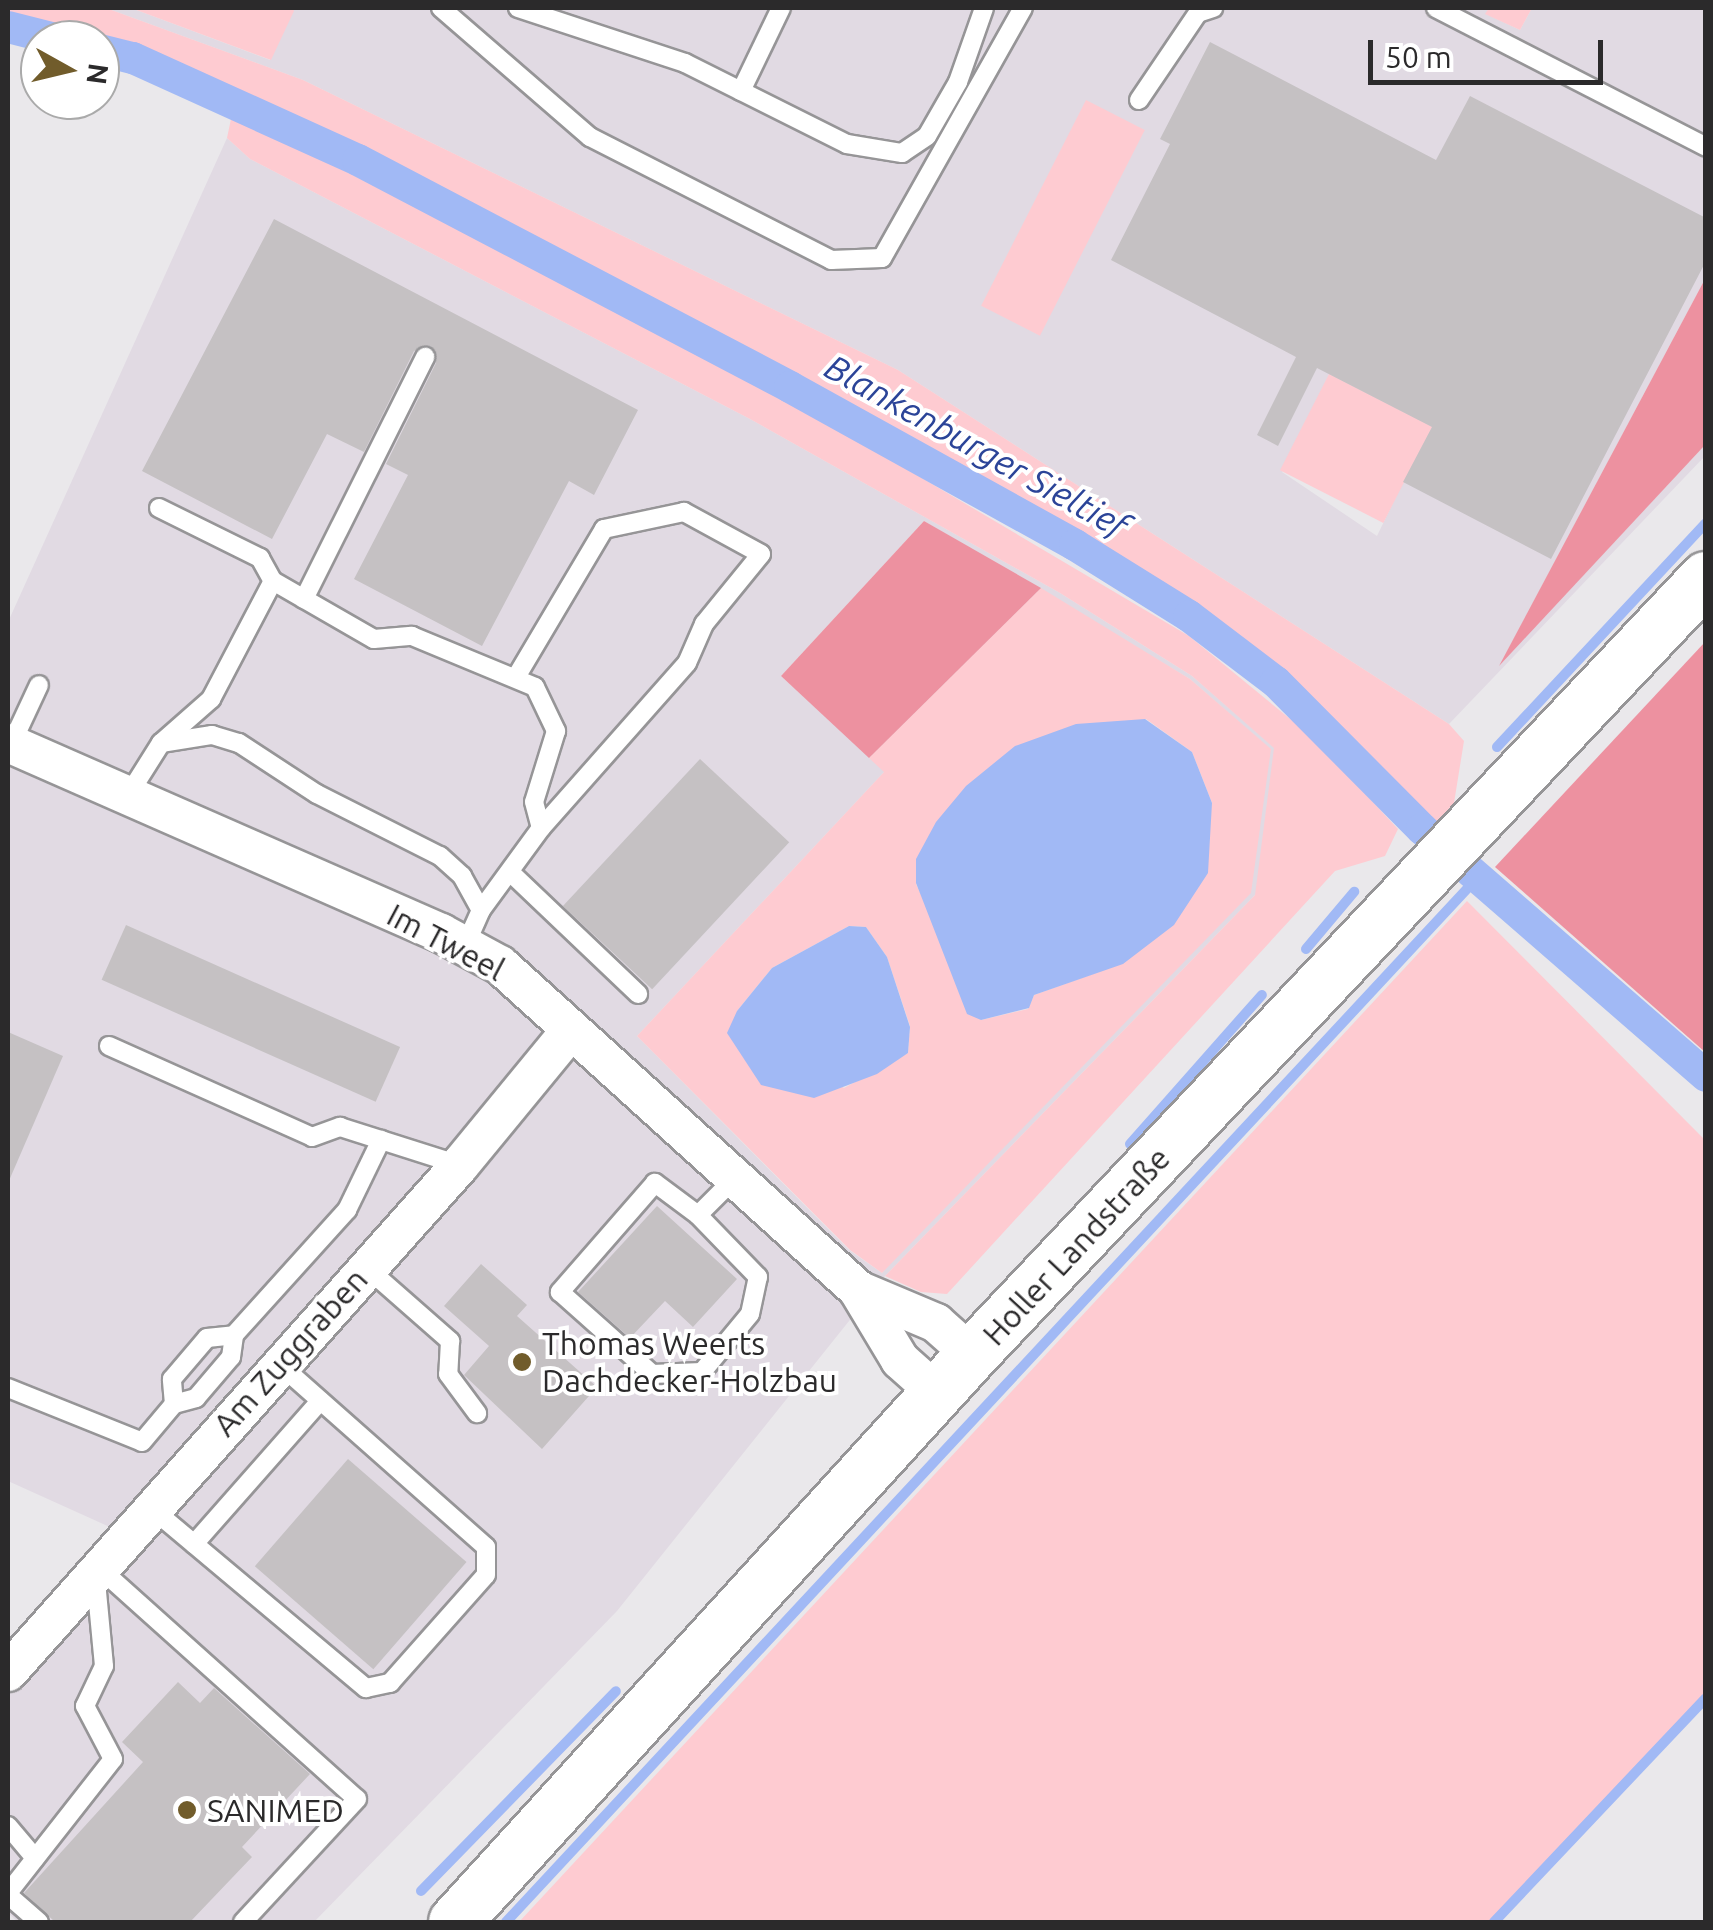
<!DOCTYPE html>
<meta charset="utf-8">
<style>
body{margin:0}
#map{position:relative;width:1713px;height:1930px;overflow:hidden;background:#eae8eb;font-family:Ubuntu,sans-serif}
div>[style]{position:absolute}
.built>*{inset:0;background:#e1dae3}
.green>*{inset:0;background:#fecbd1;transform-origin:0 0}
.forest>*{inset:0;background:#ed91a0}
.water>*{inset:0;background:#a1b9f5}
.stream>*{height:10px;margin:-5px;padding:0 5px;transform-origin:5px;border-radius:5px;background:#a1b9f5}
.canal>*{height:32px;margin:-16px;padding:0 16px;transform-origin:16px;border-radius:16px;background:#a1b9f5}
.building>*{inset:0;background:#c5c1c3;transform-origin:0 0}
.roads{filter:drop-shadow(2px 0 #969597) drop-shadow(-2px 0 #969597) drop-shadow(0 2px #969597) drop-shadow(0 -2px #969597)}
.service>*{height:18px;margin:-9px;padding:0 9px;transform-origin:9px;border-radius:9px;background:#fff}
.minor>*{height:38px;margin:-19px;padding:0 19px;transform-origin:19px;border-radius:19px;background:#fff}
.secondary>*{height:52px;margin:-26px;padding:0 26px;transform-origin:26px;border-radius:26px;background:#fff}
.dots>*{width:28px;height:28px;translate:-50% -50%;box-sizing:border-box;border:5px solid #fff;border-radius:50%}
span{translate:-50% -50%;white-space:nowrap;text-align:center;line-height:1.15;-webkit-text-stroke:8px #fff;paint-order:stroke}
.street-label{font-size:32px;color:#2b2a2b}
.poi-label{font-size:32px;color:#2b2a2b}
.left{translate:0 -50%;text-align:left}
.water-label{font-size:35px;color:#2b4498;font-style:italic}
.frame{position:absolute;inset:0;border:10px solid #2b2a2b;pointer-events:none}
.north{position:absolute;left:20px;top:20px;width:100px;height:100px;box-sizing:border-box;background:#fff;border:2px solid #aaa;border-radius:50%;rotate:98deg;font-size:28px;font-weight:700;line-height:40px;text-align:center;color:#2b2a2b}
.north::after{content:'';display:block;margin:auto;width:35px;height:45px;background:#715c2b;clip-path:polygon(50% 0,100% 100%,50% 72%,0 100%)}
.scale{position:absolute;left:1368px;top:40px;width:235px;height:45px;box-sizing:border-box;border:5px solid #2b2a2b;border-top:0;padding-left:12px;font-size:30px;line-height:35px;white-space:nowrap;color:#2b2a2b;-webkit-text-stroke:8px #fff;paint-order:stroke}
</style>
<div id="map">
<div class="built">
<div style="clip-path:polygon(evenodd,106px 8px,131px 8px,270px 60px,292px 8px,1489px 8px,1486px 14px,1520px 30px,1532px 8px,1705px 8px,1705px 279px,1502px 661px,1705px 445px,1705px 456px,1449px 724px,898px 370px,303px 80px,106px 8px,1329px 375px,1403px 482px,1377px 536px,1282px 472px,1329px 375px)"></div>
<div style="clip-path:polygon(evenodd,227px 138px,250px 159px,750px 419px,1060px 593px,1192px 676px,1275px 748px,1256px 894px,885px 1276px,617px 1611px,314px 1922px,18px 1922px,8px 1913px,8px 1641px,112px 1528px,8px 1481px,8px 622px,227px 138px,924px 521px,1190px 679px,1271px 750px,882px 1273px,849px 1250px,637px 1036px,885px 771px,781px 676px,924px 521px)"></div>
</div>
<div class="green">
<div style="clip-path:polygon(8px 8px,106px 8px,303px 80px,898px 370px,1449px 724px,1464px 741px,1454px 803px,1430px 829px,1280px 674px,1136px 575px,817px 391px,143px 50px,8px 16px)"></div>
<div style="clip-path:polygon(131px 8px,292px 8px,294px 11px,271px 60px)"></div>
<div style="clip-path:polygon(1489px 8px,1532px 8px,1520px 30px,1485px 14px)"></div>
<div style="left:1086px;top:100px;width:66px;height:231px;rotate:27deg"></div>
<div style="clip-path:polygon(232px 114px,746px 374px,1189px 636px,1311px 736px,1398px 829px,1385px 856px,1335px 871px,947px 1294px,921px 1292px,885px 1276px,1255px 895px,1274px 748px,1192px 676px,1060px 593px,750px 419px,250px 159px,227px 138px)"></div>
<div style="left:1329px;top:374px;width:116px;height:108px;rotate:27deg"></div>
<div style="clip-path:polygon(evenodd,1041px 588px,1190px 679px,1271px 749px,1251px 893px,882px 1273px,850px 1250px,637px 1036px,884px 772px,869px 758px,1041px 588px,1146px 719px,1192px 752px,1212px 803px,1123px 963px,1034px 995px,1028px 1009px,981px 1020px,916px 884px,1146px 719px,1041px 588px,849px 926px,866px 927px,887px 957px,910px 1026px,908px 1053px,844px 1088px,737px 1011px,772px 968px,849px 926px)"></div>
<div style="clip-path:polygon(1467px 901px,1705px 1140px,1705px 1702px,1500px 1922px,519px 1922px)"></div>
</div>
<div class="forest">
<div style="clip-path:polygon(1705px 279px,1705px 445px,1499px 666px)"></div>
<div style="clip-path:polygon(924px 521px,1041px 588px,869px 758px,781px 676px)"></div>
<div style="clip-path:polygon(1705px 642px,1705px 1052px,1495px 867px)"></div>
</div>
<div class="water">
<div style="clip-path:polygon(1145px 719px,1192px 752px,1212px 803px,1208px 873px,1174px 925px,1123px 964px,1034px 995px,1029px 1008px,981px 1020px,967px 1014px,916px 883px,916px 859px,936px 822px,966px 786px,1015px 746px,1076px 724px)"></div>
<div style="clip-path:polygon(849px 926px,866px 927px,887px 957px,910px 1027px,908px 1053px,877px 1074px,814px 1098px,761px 1085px,727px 1033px,737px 1011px,772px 968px)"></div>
</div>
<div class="stream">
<div style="left:1497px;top:747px;width:306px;rotate:-47deg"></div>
<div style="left:1306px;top:949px;width:75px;rotate:-49.9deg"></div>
<div style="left:1130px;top:1144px;width:199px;rotate:-48.5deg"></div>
<div style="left:421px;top:1891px;width:279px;rotate:-45.7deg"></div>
<div style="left:506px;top:1922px;width:1426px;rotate:-47.07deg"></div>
<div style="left:1494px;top:1922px;width:308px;rotate:-46.6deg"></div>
</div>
<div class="canal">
<div style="left:8px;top:27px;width:53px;rotate:14.3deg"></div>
<div style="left:100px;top:50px;width:34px;rotate:14deg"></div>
<div style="left:133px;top:58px;width:247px;rotate:24.4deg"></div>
<div style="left:358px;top:160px;width:488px;rotate:27.7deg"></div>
<div style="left:790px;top:387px;width:326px;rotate:29deg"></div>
<div style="left:1075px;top:545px;width:134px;rotate:31.9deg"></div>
<div style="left:1189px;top:616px;width:109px;rotate:37.2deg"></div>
<div style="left:1276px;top:682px;width:207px;rotate:45.2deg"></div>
<div style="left:1422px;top:829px;width:376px;rotate:41deg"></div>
</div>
<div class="building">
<div style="clip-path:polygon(1210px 42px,1436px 160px,1470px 96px,1706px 218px,1706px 261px,1551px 559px,1403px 482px,1432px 427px,1317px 368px,1278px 446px,1257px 435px,1296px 357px,1111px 260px,1170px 144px,1160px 139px)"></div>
<div style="clip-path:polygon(274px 219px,638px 410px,594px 495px,569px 481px,482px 646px,354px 579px,408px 475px,386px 464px,436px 363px,431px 346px,414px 351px,364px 452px,327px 434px,272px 539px,142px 471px)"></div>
<div style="left:700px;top:759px;width:122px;height:201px;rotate:43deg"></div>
<div style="left:126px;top:925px;width:300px;height:60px;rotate:24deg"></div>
<div style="clip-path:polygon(8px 1032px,63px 1056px,8px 1183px)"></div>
<div style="clip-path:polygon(657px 1206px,737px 1279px,693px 1327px,665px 1301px,630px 1338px,578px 1292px)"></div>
<div style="clip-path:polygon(481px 1264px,527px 1305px,517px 1316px,597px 1387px,542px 1449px,464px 1375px,489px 1346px,444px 1306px)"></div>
<div style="left:348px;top:1459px;width:157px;height:142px;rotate:41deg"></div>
<div style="clip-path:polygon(178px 1682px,200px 1703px,214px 1688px,310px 1774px,242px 1847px,252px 1857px,190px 1922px,55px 1922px,24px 1893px,143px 1762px,122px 1742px)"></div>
</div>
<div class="roads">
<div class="service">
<div style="left:441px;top:8px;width:197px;rotate:40.9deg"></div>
<div style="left:590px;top:137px;width:271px;rotate:27deg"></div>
<div style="left:831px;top:260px;width:51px;rotate:-2.2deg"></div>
<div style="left:882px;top:258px;width:287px;rotate:-60.6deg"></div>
<div style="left:518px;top:8px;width:176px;rotate:18.2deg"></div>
<div style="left:685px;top:63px;width:181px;rotate:26.6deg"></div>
<div style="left:847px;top:144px;width:56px;rotate:9.3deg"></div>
<div style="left:902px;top:153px;width:30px;rotate:-34deg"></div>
<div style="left:927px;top:136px;width:62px;rotate:-60.1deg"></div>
<div style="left:958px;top:82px;width:78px;rotate:-70.6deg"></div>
<div style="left:1436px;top:8px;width:304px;rotate:27.2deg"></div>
<div style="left:741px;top:91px;width:92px;rotate:-64.3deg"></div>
<div style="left:1139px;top:100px;width:105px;rotate:-55.9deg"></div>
<div style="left:1198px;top:13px;width:16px;rotate:-18deg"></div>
<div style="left:159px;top:508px;width:113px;rotate:26.3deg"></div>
<div style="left:260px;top:558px;width:26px;rotate:61deg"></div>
<div style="left:304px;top:599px;width:271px;rotate:-63.4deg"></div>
<div style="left:161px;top:743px;width:67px;rotate:-41.3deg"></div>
<div style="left:211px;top:699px;width:133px;rotate:-62.3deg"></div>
<div style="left:273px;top:581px;width:116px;rotate:29.9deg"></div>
<div style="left:374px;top:639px;width:38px;rotate:-5deg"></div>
<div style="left:412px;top:636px;width:133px;rotate:22.5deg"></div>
<div style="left:535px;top:687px;width:49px;rotate:64.5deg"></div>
<div style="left:556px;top:731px;width:74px;rotate:107.2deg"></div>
<div style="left:534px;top:802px;width:27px;rotate:75deg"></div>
<div style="left:11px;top:745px;width:66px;rotate:-65deg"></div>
<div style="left:127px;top:797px;width:64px;rotate:-57.8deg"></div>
<div style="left:161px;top:743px;width:52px;rotate:-8.9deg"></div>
<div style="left:212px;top:735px;width:28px;rotate:17deg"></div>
<div style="left:239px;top:743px;width:93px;rotate:33.2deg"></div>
<div style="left:317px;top:794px;width:138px;rotate:26.8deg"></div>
<div style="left:440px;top:856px;width:30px;rotate:42deg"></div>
<div style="left:462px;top:876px;width:39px;rotate:61deg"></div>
<div style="left:510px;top:872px;width:177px;rotate:43.6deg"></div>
<div style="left:465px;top:946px;width:39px;rotate:-66deg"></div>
<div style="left:481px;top:910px;width:102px;rotate:-53.8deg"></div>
<div style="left:541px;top:828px;width:220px;rotate:-48.5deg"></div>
<div style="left:687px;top:663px;width:43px;rotate:-66.4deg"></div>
<div style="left:704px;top:624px;width:90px;rotate:-50.8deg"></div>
<div style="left:761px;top:554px;width:88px;rotate:-151.4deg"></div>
<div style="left:684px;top:512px;width:82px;rotate:168deg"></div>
<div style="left:604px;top:529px;width:172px;rotate:120.7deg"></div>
<div style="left:109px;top:1046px;width:222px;rotate:24.1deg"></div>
<div style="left:312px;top:1137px;width:30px;rotate:-20deg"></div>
<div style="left:340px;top:1127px;width:126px;rotate:17.6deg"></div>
<div style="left:698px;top:1215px;width:54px;rotate:-143.3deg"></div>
<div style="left:655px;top:1183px;width:145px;rotate:131.1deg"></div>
<div style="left:560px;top:1292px;width:123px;rotate:41.7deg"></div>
<div style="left:652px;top:1374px;width:50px;rotate:-2.3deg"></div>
<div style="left:702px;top:1372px;width:75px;rotate:-50.4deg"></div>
<div style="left:750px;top:1314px;width:38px;rotate:-78deg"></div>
<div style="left:758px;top:1277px;width:86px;rotate:-134.1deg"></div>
<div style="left:698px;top:1215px;width:54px;rotate:-45deg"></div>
<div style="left:367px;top:1268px;width:111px;rotate:41.3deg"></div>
<div style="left:450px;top:1341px;width:33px;rotate:93deg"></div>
<div style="left:448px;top:1374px;width:49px;rotate:53.4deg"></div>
<div style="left:8px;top:1388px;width:144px;rotate:21.9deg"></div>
<div style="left:142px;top:1442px;width:50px;rotate:-49.9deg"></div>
<div style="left:174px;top:1404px;width:23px;rotate:-15deg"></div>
<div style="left:196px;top:1398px;width:54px;rotate:-49.5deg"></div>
<div style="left:231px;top:1357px;width:22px;rotate:-82deg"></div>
<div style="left:234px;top:1335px;width:169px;rotate:-47.9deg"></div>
<div style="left:347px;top:1210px;width:78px;rotate:-64.1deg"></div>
<div style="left:174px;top:1404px;width:25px;rotate:-95deg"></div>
<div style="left:172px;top:1379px;width:54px;rotate:-49.5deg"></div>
<div style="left:207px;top:1338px;width:27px;rotate:-6deg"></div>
<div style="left:150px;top:1507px;width:282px;rotate:40deg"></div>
<div style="left:366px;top:1688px;width:25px;rotate:-12deg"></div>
<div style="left:390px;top:1683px;width:144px;rotate:-48.4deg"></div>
<div style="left:486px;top:1575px;width:28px;rotate:-90deg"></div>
<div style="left:486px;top:1547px;width:275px;rotate:-138.5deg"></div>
<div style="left:194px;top:1544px;width:191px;rotate:-48.6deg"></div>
<div style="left:97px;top:1566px;width:349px;rotate:41.9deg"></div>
<div style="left:357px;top:1799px;width:168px;rotate:132.8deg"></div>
<div style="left:8px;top:1826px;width:42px;rotate:49.8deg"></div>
<div style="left:8px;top:1893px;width:170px;rotate:-51.9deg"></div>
<div style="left:113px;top:1759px;width:60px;rotate:-117.8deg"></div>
<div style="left:85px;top:1706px;width:44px;rotate:-64.6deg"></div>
<div style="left:104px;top:1666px;width:85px;rotate:-95.4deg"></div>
<div style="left:8px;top:1895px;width:41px;rotate:41.1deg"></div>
</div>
<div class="minor">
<div style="left:8px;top:743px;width:473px;rotate:23.7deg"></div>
<div style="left:441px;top:933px;width:67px;rotate:28.5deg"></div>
<div style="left:500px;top:965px;width:484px;rotate:42.2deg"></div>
<div style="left:858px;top:1290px;width:82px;rotate:59deg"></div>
<div style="left:900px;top:1360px;width:50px;rotate:41.7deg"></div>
<div style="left:858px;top:1290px;width:85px;rotate:22.9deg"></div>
<div style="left:936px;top:1323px;width:48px;rotate:41.6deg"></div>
<div style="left:8px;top:1672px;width:679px;rotate:-48.28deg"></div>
<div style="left:460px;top:1165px;width:175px;rotate:-50.6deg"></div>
</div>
<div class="secondary">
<div style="left:455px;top:1922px;width:767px;rotate:-47.64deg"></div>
<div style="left:972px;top:1355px;width:1069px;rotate:-46.63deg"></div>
</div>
</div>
<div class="dots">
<div style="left:522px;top:1362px;background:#715c2b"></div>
<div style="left:187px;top:1810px;background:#715c2b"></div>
</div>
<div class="street-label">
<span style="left:446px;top:942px;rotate:28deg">Im Tweel</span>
<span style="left:1076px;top:1246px;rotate:-47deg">Holler Landstraße</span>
<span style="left:290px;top:1352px;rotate:-48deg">Am Zuggraben</span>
</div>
<div class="poi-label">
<span class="left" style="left:542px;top:1362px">Thomas Weerts<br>Dachdecker-Holzbau</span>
<span class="left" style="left:207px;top:1810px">SANIMED</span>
</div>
<div class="water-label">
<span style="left:977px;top:446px;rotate:29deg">Blankenburger Sieltief</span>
</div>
<div class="frame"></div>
<div class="north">N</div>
<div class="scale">50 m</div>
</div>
